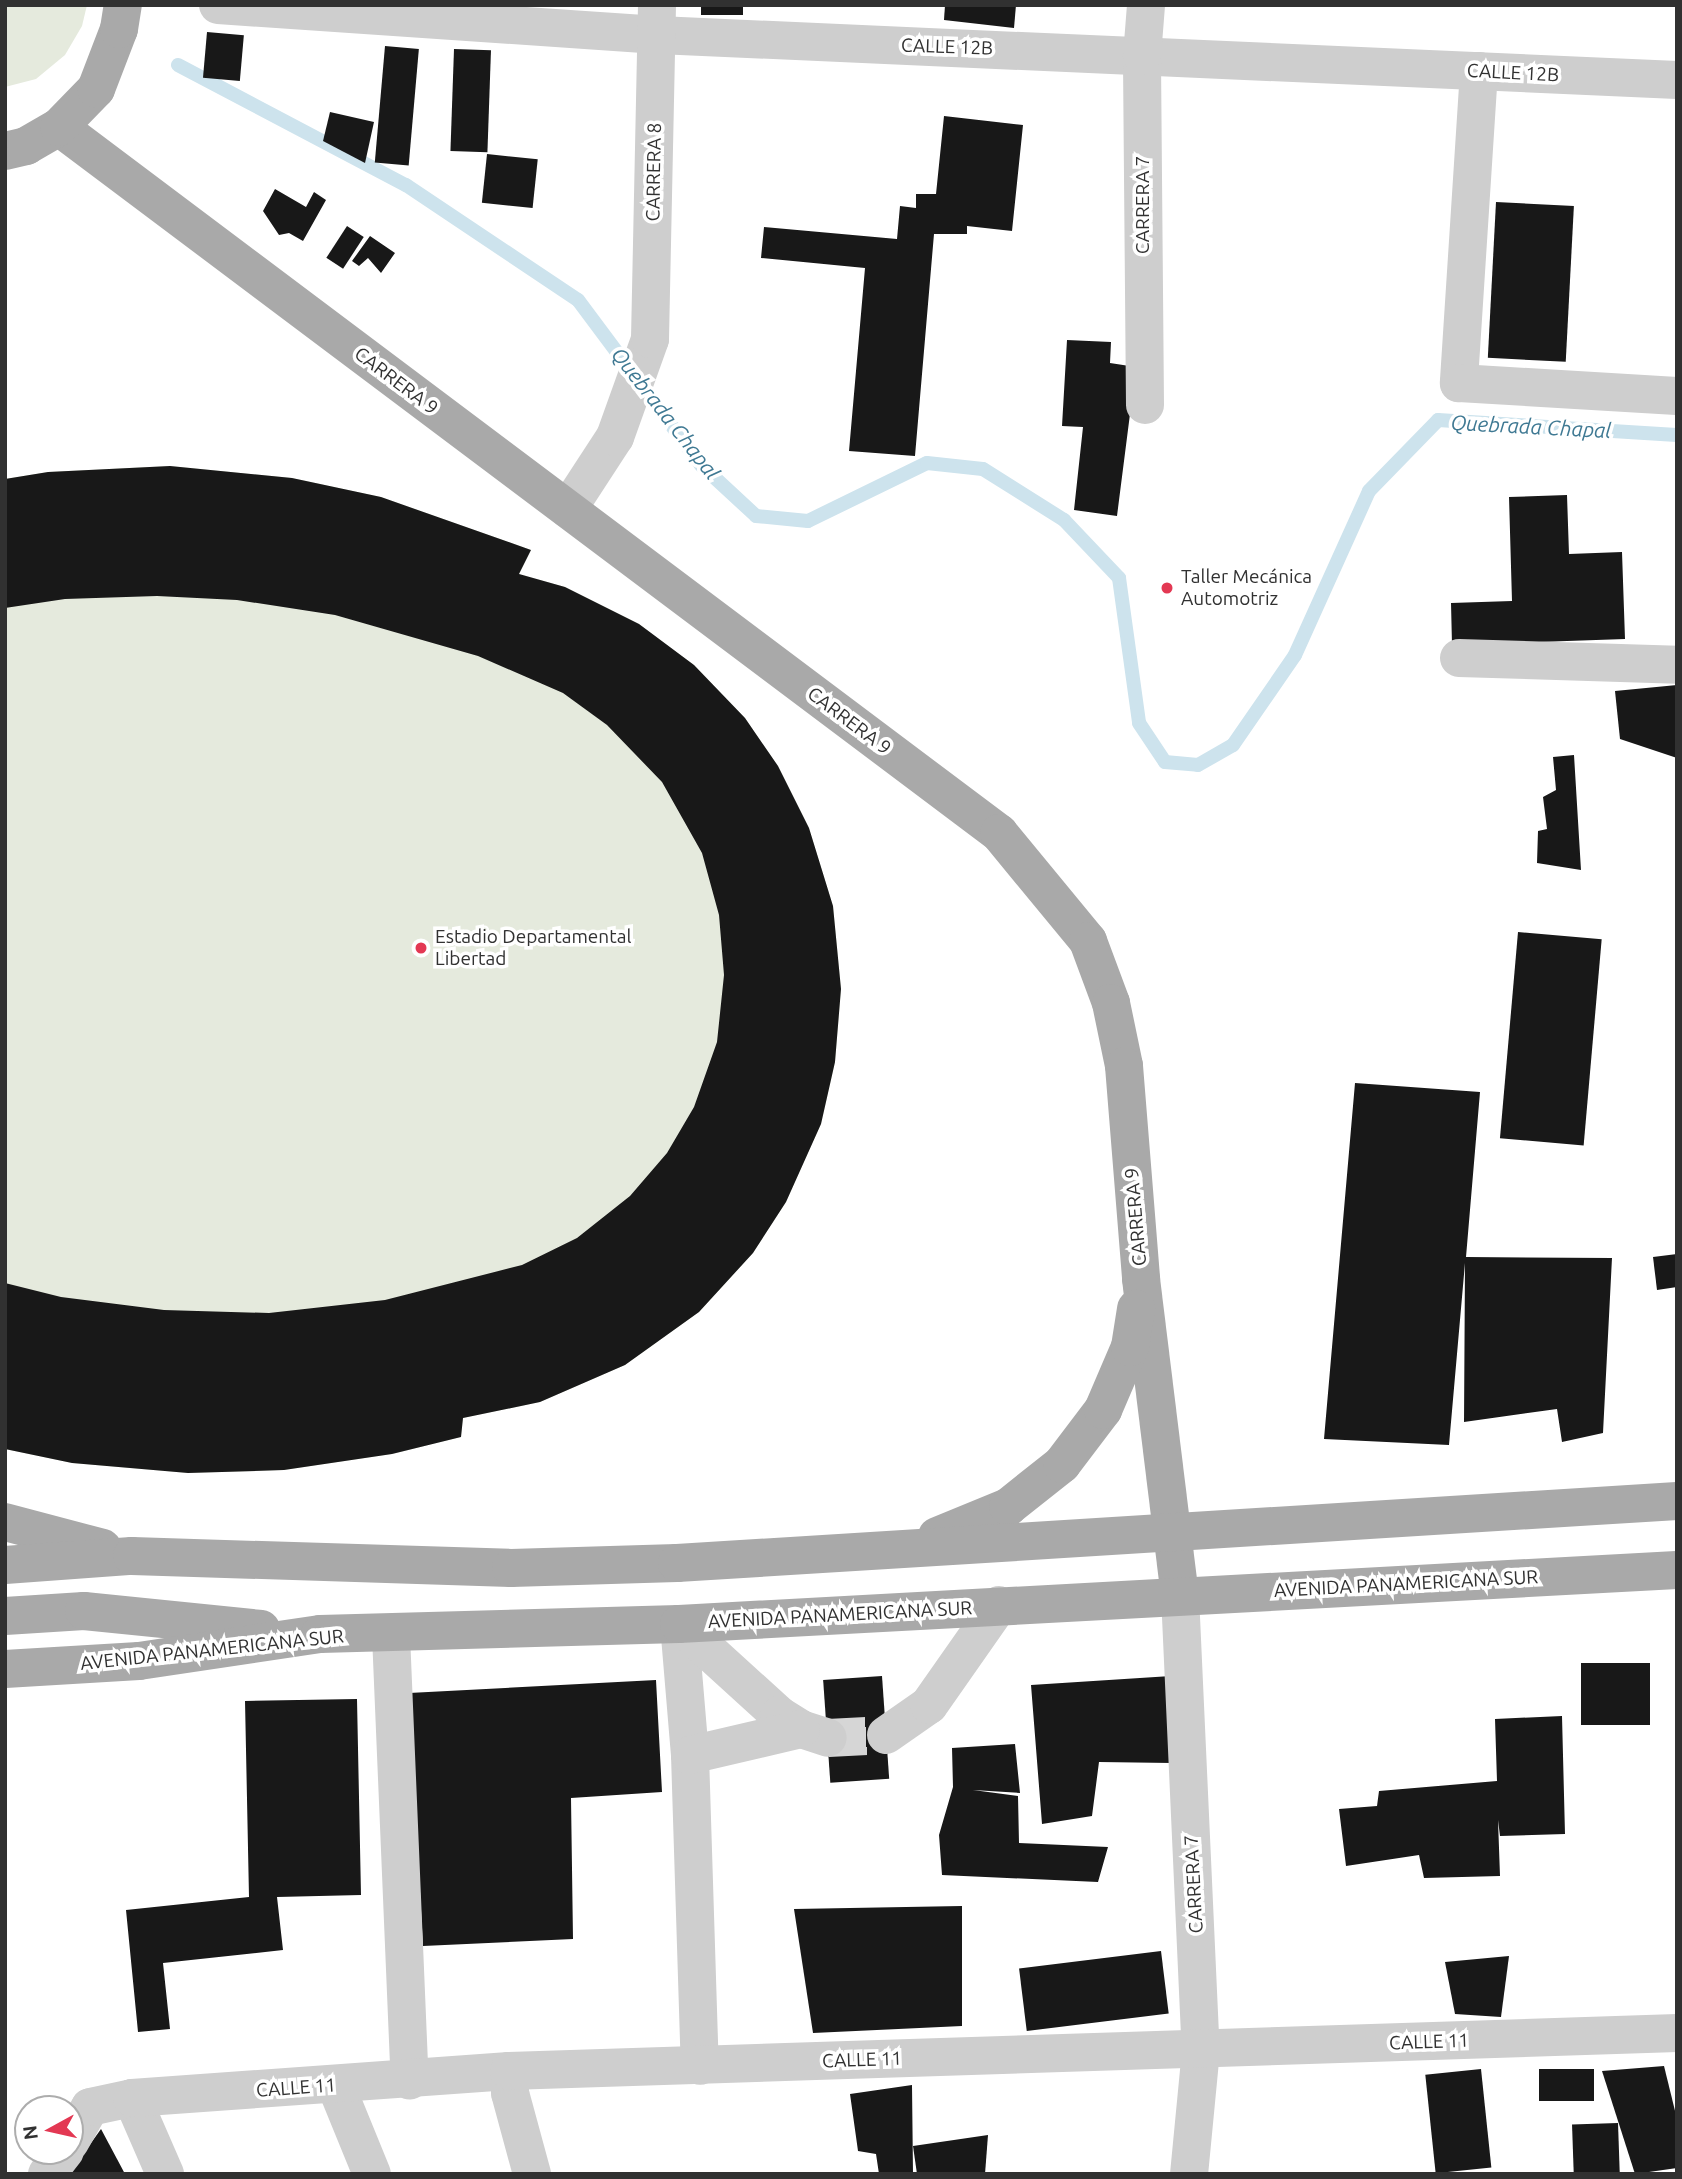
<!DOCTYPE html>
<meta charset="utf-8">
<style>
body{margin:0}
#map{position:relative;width:1682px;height:2179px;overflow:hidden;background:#fff;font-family:Ubuntu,sans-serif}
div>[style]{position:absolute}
.green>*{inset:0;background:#e5eadd}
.stream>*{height:14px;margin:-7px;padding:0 7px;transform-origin:7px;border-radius:7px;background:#cde3ed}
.building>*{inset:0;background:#181818;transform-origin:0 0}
.minor-tunnel>*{height:38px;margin-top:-19px;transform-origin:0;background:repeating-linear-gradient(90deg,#d6d6d6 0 38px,transparent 0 57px)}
.minor>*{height:38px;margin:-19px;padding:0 19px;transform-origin:19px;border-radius:19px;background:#cecece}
.major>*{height:38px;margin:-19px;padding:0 19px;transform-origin:19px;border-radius:19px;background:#a9a9a9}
.dots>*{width:19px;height:19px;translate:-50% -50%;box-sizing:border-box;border:4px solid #fff;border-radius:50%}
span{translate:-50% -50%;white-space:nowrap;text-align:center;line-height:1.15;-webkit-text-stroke:7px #fff;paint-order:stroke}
.street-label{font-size:19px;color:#313131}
.poi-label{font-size:19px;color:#313131}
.left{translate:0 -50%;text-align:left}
.water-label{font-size:21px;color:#3f7993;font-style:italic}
.frame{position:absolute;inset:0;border:7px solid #313131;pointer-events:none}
.north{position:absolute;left:14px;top:2095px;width:70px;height:70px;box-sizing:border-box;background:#fff;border:2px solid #adadad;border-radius:50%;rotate:262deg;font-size:19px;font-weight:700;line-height:28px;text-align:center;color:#313131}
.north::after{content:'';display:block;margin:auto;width:24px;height:32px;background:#e33853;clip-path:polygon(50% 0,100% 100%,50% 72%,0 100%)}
</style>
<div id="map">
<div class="green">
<div style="clip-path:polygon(5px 5px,87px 5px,82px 26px,65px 55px,36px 79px,5px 87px)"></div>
<div style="clip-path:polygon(170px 466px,292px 478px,381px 497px,531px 550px,519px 574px,565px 587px,639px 624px,694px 665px,745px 718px,778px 766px,809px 828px,833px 906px,841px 989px,835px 1062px,821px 1124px,786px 1202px,753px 1253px,699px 1312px,625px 1365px,540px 1402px,463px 1418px,461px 1437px,392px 1454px,284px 1470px,188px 1473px,72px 1463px,5px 1449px,5px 479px,48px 472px)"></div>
</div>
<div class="stream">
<div style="left:178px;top:65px;width:258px;rotate:27.8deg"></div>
<div style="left:406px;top:185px;width:207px;rotate:33.8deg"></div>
<div style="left:578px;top:300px;width:206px;rotate:53.3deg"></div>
<div style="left:701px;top:465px;width:75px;rotate:42.8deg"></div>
<div style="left:756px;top:516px;width:52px;rotate:5.5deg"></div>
<div style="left:808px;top:521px;width:132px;rotate:-26deg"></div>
<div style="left:927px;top:463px;width:56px;rotate:6.1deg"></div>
<div style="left:983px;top:469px;width:96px;rotate:32.2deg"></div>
<div style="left:1064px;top:520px;width:80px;rotate:46.5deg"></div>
<div style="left:1119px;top:578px;width:146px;rotate:82.1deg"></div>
<div style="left:1139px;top:723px;width:47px;rotate:56.3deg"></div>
<div style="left:1165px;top:762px;width:33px;rotate:5deg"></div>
<div style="left:1198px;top:765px;width:40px;rotate:-29.7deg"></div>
<div style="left:1233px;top:745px;width:109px;rotate:-55.4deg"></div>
<div style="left:1295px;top:655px;width:180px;rotate:-65.7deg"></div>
<div style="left:1369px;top:491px;width:99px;rotate:-45.8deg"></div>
<div style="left:1438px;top:420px;width:239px;rotate:3.6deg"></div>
</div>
<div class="building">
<div style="left:701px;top:5px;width:42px;height:10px"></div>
<div style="clip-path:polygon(945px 5px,1016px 5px,1014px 28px,944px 20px)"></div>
<div style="left:207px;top:32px;width:37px;height:46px;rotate:5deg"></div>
<div style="left:385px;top:46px;width:34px;height:117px;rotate:5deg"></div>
<div style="left:454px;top:49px;width:37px;height:102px;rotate:2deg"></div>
<div style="clip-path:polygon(330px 112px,374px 122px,365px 163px,323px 141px)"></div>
<div style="clip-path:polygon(944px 116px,1023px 125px,1012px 231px,967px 226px,967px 234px,934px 234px,915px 456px,849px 451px,865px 268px,761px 258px,764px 227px,897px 239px,900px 206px,916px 208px,916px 194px,936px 194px)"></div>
<div style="left:487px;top:154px;width:51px;height:49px;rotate:6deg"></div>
<div style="clip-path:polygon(275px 189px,306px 207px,314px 192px,326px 200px,303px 241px,289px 233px,279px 235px,263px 211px)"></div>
<div style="left:1496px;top:202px;width:78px;height:156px;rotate:3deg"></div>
<div style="left:347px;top:226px;width:20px;height:38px;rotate:33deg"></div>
<div style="clip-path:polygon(370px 236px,395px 253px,381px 273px,368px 258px,359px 266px,352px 261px)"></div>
<div style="clip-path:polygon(1067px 340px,1111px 342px,1110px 363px,1136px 367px,1117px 516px,1074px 510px,1083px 427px,1062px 426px)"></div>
<div style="clip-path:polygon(170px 466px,292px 478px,381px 497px,531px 550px,519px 574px,565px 587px,639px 624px,694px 665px,745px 718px,778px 766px,809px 828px,833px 906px,841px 989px,835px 1062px,821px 1124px,786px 1202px,753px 1253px,699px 1312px,625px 1365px,540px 1402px,463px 1418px,461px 1437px,392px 1454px,284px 1470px,188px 1473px,72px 1463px,5px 1449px,5px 1283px,61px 1297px,164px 1310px,269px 1313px,385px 1300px,522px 1265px,577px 1238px,630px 1196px,667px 1153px,694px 1107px,717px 1042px,724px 975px,719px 915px,702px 853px,662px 782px,607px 725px,563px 693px,478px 656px,335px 615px,237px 600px,157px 596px,65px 599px,5px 608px,5px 479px,48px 472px)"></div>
<div style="clip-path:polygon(1567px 495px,1569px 554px,1622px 552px,1625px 639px,1452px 645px,1451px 603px,1512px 601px,1509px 497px)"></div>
<div style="clip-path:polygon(1677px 685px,1677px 758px,1620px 739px,1615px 691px)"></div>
<div style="clip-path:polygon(1574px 755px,1581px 870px,1537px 863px,1538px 831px,1547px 829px,1543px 797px,1556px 790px,1553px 757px)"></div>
<div style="left:1518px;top:932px;width:84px;height:207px;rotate:5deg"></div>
<div style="clip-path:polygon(1355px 1083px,1480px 1092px,1466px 1257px,1612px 1258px,1603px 1433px,1562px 1442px,1557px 1409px,1464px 1422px,1465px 1263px,1449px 1445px,1324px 1439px)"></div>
<div style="clip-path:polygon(1677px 1254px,1677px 1287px,1657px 1290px,1653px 1257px)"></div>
<div style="left:1650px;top:1663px;width:62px;height:69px;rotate:90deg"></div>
<div style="left:882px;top:1676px;width:103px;height:59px;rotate:86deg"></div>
<div style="clip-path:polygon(1171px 1676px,1172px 1763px,1099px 1762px,1092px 1816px,1042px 1824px,1031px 1685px)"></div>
<div style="clip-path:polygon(656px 1680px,662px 1792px,571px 1798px,573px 1939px,423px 1946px,409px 1693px)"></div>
<div style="clip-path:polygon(357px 1699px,361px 1895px,277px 1897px,283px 1950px,163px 1963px,170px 2029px,138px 2032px,126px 1910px,249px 1897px,245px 1701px)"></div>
<div style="clip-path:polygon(1562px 1716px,1565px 1834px,1500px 1836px,1498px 1820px,1500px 1876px,1424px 1878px,1419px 1855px,1346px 1866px,1339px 1809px,1377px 1806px,1379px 1791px,1497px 1781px,1495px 1719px)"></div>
<div style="clip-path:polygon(1015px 1744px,1020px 1793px,973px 1790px,1018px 1796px,1019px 1843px,1108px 1847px,1098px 1882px,942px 1875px,939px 1835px,953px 1787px,952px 1748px)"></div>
<div style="clip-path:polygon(962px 1906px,962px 2026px,813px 2033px,794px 1909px)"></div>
<div style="left:1161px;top:1951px;width:63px;height:143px;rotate:83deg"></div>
<div style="clip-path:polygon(1509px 1956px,1501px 2017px,1455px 2014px,1445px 1962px)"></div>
<div style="clip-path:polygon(1664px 2066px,1677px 2119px,1677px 2168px,1635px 2174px,1602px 2071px)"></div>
<div style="left:1481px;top:2069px;width:99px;height:56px;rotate:84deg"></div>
<div style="left:1594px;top:2069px;width:32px;height:55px;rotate:90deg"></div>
<div style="clip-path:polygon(912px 2085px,913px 2174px,879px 2174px,876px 2154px,858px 2151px,850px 2094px)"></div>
<div style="left:1618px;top:2123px;width:51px;height:46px;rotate:88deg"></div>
<div style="clip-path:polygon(101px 2129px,125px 2174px,71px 2174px,71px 2171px)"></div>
<div style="clip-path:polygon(988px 2135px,985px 2174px,917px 2174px,913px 2146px)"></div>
</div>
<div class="minor-tunnel">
<div style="left:828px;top:1738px;width:58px;rotate:-3deg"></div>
</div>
<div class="minor">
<div style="left:218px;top:5px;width:441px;rotate:3.9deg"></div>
<div style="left:658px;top:35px;width:1020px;rotate:2.53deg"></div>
<div style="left:1479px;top:71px;width:313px;rotate:93.7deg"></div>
<div style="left:1459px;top:383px;width:218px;rotate:3.4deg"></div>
<div style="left:1145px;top:405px;width:349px;rotate:-90.5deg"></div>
<div style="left:1142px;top:56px;width:51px;rotate:-85.5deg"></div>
<div style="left:568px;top:509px;width:86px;rotate:-56.9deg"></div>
<div style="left:615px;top:437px;width:104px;rotate:-70.3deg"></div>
<div style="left:650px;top:339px;width:334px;rotate:-88.8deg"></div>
<div style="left:1459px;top:658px;width:218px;rotate:1.8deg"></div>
<div style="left:1180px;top:1595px;width:455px;rotate:87.4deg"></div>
<div style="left:1201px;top:2050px;width:125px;rotate:95.5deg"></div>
<div style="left:679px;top:1624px;width:131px;rotate:85.2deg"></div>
<div style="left:690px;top:1755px;width:311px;rotate:88.2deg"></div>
<div style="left:679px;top:1624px;width:135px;rotate:42.3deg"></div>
<div style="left:779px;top:1715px;width:26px;rotate:32deg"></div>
<div style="left:801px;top:1729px;width:28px;rotate:18deg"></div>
<div style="left:391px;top:1635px;width:446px;rotate:87.6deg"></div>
<div style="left:886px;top:1735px;width:52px;rotate:-34.9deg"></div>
<div style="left:929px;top:1705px;width:122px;rotate:-55deg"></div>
<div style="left:690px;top:1755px;width:114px;rotate:-13.2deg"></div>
<div style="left:509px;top:2071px;width:22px;rotate:87deg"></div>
<div style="left:510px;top:2093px;width:84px;rotate:74.8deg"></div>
<div style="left:336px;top:2086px;width:95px;rotate:67.8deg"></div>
<div style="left:132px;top:2098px;width:83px;rotate:66.5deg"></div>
<div style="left:70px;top:2142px;width:40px;rotate:-60.3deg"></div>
<div style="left:90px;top:2107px;width:43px;rotate:-12.1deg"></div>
<div style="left:132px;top:2098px;width:378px;rotate:-4.1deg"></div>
<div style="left:509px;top:2071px;width:1169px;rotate:-1.86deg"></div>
<div style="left:47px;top:2174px;width:29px;rotate:-52deg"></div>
</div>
<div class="major">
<div style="left:59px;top:127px;width:1176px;rotate:36.91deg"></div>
<div style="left:999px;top:833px;width:140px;rotate:50.5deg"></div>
<div style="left:1088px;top:941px;width:66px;rotate:69.6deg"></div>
<div style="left:1111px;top:1003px;width:64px;rotate:78.3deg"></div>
<div style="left:1124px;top:1066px;width:214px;rotate:85.4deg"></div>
<div style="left:1141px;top:1279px;width:318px;rotate:83deg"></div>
<div style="left:5px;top:151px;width:22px;rotate:-13deg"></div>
<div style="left:26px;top:146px;width:38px;rotate:-30deg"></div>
<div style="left:59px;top:127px;width:53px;rotate:-45.8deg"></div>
<div style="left:96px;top:89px;width:64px;rotate:-69deg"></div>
<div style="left:119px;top:29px;width:24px;rotate:-81deg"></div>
<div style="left:5px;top:1522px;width:101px;rotate:14.9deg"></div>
<div style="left:937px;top:1536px;width:77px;rotate:-22.2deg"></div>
<div style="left:1008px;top:1507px;width:69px;rotate:-38.5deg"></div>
<div style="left:1062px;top:1464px;width:68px;rotate:-52.8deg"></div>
<div style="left:1103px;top:1410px;width:69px;rotate:-66.8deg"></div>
<div style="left:1130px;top:1347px;width:39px;rotate:-81deg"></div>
<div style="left:5px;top:1565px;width:127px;rotate:-4.1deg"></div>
<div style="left:132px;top:1556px;width:379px;rotate:1.8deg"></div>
<div style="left:511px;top:1568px;width:166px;rotate:-1.7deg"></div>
<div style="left:677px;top:1563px;width:1002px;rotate:-3.55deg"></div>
<div style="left:5px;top:1616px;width:79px;rotate:-3.6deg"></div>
<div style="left:84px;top:1611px;width:178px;rotate:5.8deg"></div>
<div style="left:5px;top:1669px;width:134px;rotate:-3.4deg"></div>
<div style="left:139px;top:1661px;width:183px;rotate:-8.5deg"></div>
<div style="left:320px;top:1634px;width:359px;rotate:-1.6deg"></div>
<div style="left:679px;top:1624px;width:999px;rotate:-3.1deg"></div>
</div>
<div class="dots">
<div style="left:1167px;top:588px;background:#e33853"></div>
<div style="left:421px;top:948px;background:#e33853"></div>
</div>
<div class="street-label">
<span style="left:947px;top:47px;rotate:2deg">CALLE 12B</span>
<span style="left:1513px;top:73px;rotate:3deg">CALLE 12B</span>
<span style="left:654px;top:172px;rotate:-89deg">CARRERA 8</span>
<span style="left:1143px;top:205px;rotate:-90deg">CARRERA 7</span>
<span style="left:396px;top:381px;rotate:37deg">CARRERA 9</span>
<span style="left:849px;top:721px;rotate:37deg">CARRERA 9</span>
<span style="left:1136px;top:1217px;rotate:-95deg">CARRERA 9</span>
<span style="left:1406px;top:1584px;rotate:-3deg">AVENIDA PANAMERICANA SUR</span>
<span style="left:840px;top:1615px;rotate:-3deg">AVENIDA PANAMERICANA SUR</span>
<span style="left:212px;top:1650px;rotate:-6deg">AVENIDA PANAMERICANA SUR</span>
<span style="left:1194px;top:1884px;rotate:-93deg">CARRERA 7</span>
<span style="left:1429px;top:2042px;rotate:-2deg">CALLE 11</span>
<span style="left:862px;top:2060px;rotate:-2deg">CALLE 11</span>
<span style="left:296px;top:2088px;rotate:-4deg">CALLE 11</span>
</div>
<div class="poi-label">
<span class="left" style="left:1181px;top:588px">Taller Mecánica<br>Automotriz</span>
<span class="left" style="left:435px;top:948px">Estadio Departamental<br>Libertad</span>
</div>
<div class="water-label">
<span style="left:666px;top:413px;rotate:52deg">Quebrada Chapal</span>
<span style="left:1531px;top:426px;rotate:3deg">Quebrada Chapal</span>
</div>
<div class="frame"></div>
<div class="north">N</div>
</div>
